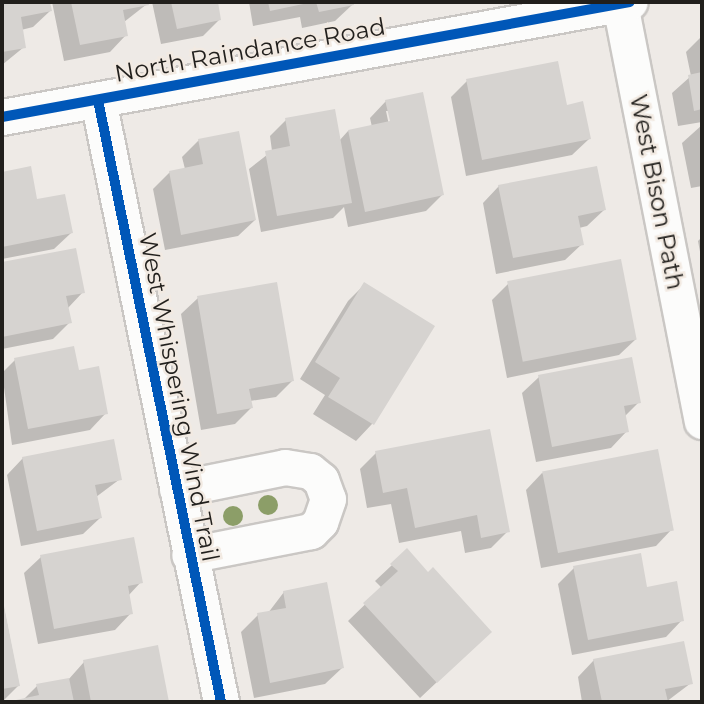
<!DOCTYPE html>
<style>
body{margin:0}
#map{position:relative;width:704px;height:704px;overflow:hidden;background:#eeeae6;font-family:Montserrat,sans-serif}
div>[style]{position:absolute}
.shadow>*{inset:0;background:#0003}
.building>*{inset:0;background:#d6d3d0;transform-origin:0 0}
.roads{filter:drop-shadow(2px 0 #cac7c4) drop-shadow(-2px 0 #cac7c4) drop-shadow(0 2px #cac7c4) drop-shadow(0 -2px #cac7c4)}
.minor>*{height:35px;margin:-17.5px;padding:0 17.5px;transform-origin:17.5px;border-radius:17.5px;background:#fcfcfb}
.cycleway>*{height:10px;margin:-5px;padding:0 5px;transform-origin:5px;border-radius:5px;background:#0057b8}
.trees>*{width:20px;height:20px;margin:-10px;border-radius:50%;background:#8c9e68}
span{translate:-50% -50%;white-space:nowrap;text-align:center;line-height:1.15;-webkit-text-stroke:5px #f2eae2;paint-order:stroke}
.street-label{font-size:24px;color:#211f1c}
.frame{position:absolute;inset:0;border:4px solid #211f1c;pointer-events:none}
</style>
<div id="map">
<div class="shadow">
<div style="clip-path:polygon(2px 2px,48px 2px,50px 11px,33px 27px,21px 30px,24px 47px,2px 65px)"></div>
<div style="clip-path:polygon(52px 2px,146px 2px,147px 4px,124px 22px,126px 35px,110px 52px,64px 61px)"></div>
<div style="clip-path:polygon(152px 2px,228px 2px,217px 4px,220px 19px,203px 36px,161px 44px)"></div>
<div style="clip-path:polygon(249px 2px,351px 2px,352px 5px,335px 21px,302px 28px,300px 17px,253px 26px)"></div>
<div style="clip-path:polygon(702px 36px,702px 122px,678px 126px,672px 93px,691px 76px,686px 52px)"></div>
<div style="clip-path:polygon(467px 81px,589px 139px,572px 155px,466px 176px,451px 97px)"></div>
<div style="clip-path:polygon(evenodd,386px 101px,442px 195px,426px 211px,348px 227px,344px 207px,333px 218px,261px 232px,249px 169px,272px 151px,270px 136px,286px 120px,339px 141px,348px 131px,372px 127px,370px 118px,386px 101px,386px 111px,389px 111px,393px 129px,390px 130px,386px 111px)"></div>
<div style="clip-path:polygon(702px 125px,702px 186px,691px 188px,682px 143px)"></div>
<div style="clip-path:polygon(199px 140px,255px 220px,238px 236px,165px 250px,153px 189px,170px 172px,185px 169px,182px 157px)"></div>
<div style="clip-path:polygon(30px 168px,36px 201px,71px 233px,54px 249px,2px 259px,2px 174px)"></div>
<div style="clip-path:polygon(499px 186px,604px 210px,587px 226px,579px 228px,582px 244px,565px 260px,496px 274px,483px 203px)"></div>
<div style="clip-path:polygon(702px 237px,702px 262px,698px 241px)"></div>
<div style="clip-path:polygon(75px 250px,83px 292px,67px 309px,70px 322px,53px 339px,2px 349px,2px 264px)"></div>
<div style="clip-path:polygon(365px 284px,433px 327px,372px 424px,356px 441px,313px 414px,325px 395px,300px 379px,348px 301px)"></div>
<div style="clip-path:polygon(508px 284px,636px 339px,619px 355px,507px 378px,492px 300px)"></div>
<div style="clip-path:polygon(198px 298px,293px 380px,276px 397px,250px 401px,251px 408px,235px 424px,201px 430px,181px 314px)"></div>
<div style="clip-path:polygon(15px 360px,78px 372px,106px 413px,90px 430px,12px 445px,2px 373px)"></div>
<div style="clip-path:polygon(539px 377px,639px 402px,624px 417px,627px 431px,611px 448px,536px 462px,522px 393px)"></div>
<div style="clip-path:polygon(376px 453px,508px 531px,491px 548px,465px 553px,461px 531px,399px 543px,391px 504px,367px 508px,360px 469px)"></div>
<div style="clip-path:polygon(23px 458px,120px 479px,96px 497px,100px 518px,83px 534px,21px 546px,7px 475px)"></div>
<div style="clip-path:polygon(542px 473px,672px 529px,656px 546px,541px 568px,526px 490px)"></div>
<div style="clip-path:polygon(407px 551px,473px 648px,420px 698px,348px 621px,382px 588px,375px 581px)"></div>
<div style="clip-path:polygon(41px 557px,141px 582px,128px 596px,131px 613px,115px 630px,38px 644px,24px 573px)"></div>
<div style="clip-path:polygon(574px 568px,646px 589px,682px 620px,666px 637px,572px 655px,558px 584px)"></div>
<div style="clip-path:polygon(284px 592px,342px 668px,325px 684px,254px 698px,241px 632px,258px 615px,268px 613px)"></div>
<div style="clip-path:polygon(2px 598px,19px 685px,2px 702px)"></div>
<div style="clip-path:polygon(156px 647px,167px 702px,9px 702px,23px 700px,37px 686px,68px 680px,84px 662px)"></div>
<div style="clip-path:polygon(594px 660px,691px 683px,666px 702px,582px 702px,578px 677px)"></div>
</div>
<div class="building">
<div style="clip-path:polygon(2px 2px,50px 2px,52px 11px,21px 17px,26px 48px,2px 52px)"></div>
<div style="clip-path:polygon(71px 2px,148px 2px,149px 5px,123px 10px,128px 36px,80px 45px)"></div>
<div style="clip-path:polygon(171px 2px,218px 2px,221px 20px,177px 29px)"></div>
<div style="clip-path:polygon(268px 2px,308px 2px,308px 3px,270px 11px)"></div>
<div style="clip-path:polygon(316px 2px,353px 2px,354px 5px,319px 12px)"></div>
<div style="clip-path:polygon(558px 61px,567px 105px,583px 101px,591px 139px,482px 160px,466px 79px)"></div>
<div style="clip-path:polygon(702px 72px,702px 109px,694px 111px,688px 75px)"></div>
<div style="clip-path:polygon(423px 92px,444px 195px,365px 212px,348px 130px,390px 121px,385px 100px)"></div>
<div style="clip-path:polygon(335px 109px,352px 203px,277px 216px,265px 151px,290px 146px,285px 118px)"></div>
<div style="clip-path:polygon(239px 131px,256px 220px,181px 235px,169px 171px,203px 164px,198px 139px)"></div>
<div style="clip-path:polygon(31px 166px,37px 199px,65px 194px,73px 233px,2px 247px,2px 172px)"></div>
<div style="clip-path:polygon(597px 166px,606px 210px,578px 216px,584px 245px,513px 258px,498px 185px)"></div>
<div style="clip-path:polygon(76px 248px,85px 293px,66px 296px,72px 323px,2px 337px,2px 262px)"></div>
<div style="left:621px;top:259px;width:82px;height:116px;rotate:79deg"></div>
<div style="clip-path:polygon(277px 282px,294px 381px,249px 389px,253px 408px,217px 414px,197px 296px)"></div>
<div style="clip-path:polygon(364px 282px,435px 326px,374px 425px,328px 397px,340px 378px,315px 362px)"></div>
<div style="clip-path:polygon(74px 346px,79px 370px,99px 366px,108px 414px,28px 429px,14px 358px)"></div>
<div style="clip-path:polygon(632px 357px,641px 403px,624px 406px,629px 432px,552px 447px,538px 375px)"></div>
<div style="clip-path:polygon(490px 429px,510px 532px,481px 538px,477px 515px,415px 528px,407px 488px,383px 493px,375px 451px)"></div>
<div style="clip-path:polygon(114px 439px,122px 480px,95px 485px,102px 518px,37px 531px,22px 457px)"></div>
<div style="left:658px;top:449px;width:83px;height:118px;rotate:79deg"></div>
<div style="clip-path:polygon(134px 537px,143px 583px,128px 586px,133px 614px,54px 629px,40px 555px)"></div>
<div style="clip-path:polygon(407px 548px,428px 572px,433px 567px,492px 632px,437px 683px,363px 603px,398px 571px,390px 564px)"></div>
<div style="clip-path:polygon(641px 553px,647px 587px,677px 581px,684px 621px,588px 640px,573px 566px)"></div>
<div style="clip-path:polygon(327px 582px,344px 668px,270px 683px,257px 613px,286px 608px,283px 591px)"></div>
<div style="clip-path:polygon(2px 596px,20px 686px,2px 689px)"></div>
<div style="clip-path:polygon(684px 641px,693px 684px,665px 689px,668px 702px,602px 702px,593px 659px)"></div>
<div style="clip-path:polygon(158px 645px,169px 702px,91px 702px,83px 660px)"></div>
<div style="clip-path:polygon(69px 678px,74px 702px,7px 702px,39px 695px,36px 684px)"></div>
</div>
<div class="roads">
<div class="minor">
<div style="left:620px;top:4px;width:425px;rotate:78.9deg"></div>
<div style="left:98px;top:100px;width:614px;rotate:78.45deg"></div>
<div style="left:2px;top:117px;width:638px;rotate:-10.38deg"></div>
<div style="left:177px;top:489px;width:110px;rotate:-11.5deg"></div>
<div style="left:285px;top:467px;width:25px;rotate:9deg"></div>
<div style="left:310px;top:471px;width:14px;rotate:39deg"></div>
<div style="left:321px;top:480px;width:20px;rotate:70deg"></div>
<div style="left:328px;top:499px;width:24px;rotate:109deg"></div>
<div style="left:320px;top:522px;width:13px;rotate:135deg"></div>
<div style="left:311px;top:531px;width:124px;rotate:168.9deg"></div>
</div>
</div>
<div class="cycleway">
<div style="left:98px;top:100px;width:614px;rotate:78.45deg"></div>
<div style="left:2px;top:117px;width:638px;rotate:-10.38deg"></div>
</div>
<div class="trees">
<div style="left:268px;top:505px"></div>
<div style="left:233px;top:516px"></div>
</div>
<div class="street-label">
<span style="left:250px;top:50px;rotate:-10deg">North Raindance Road</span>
<span style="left:657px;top:192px;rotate:79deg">West Bison Path</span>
<span style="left:179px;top:397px;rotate:79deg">West Whispering Wind Trail</span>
</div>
<div class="frame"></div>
</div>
